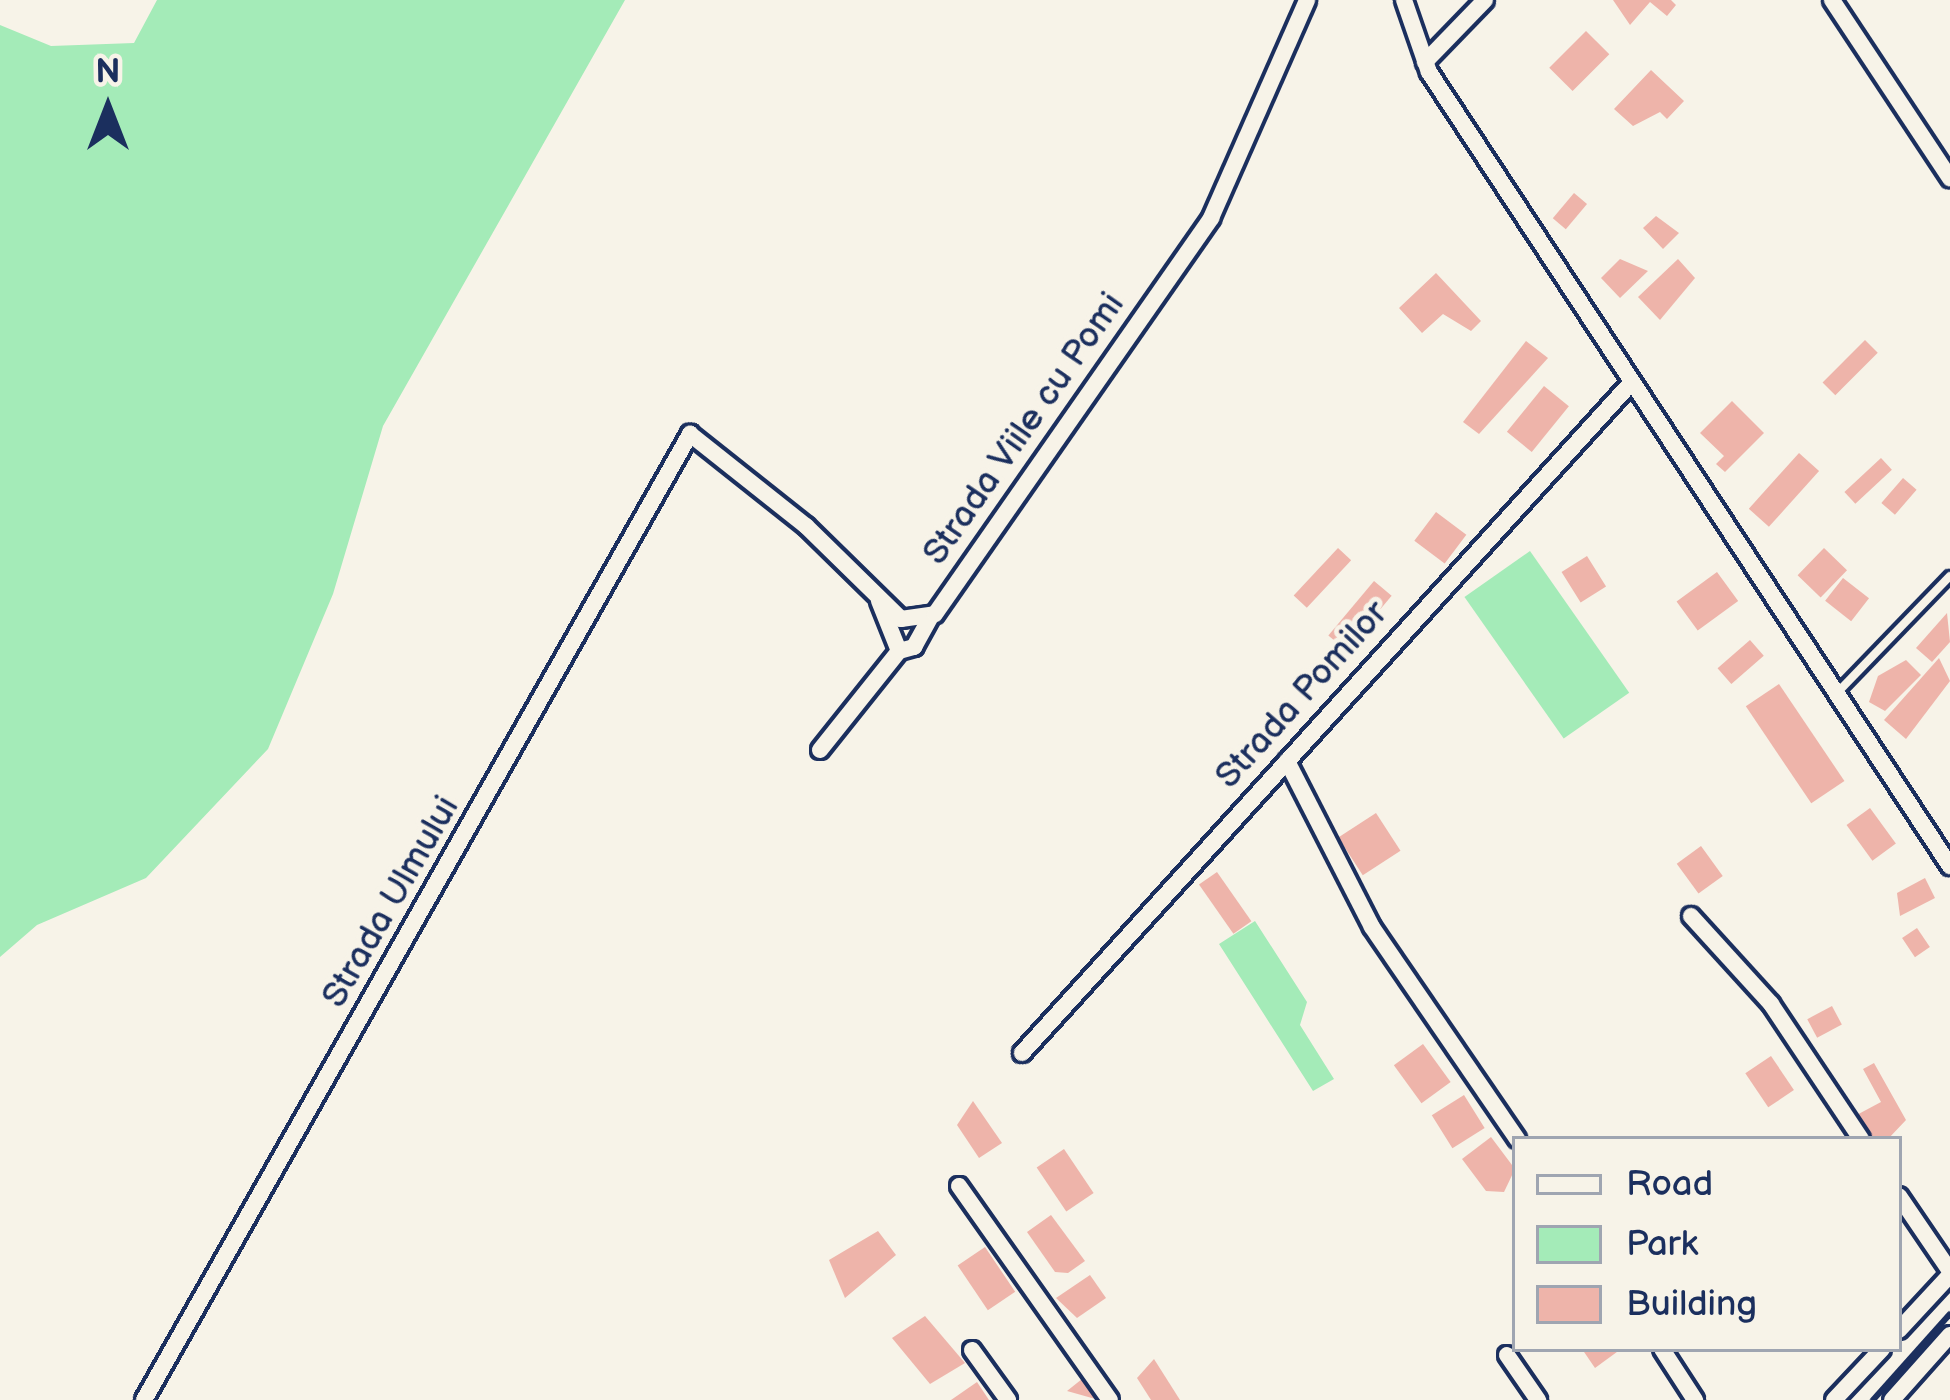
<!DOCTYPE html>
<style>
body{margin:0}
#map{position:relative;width:1950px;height:1400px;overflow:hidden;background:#f7f3e8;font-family:"Balsamiq Sans",sans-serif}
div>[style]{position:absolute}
.green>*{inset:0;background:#a4ebb8;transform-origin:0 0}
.building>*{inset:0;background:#eeb4aa;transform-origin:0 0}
.roads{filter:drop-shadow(3px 0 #1b2f5e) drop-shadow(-3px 0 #1b2f5e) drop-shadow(0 3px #1b2f5e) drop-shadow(0 -3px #1b2f5e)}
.lane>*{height:8px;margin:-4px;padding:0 4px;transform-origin:4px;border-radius:4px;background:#f7f3e8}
.street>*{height:16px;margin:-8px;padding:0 8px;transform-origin:8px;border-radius:8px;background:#f7f3e8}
.rail>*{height:6px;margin:-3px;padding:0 3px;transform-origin:3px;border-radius:3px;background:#1b2f5e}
span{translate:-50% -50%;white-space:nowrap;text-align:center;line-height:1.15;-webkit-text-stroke:10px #f7f3e8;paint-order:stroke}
.street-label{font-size:36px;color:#1b2f5e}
.legend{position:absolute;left:1512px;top:1136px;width:390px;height:216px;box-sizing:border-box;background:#f7f3e8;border:3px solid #9fa5b1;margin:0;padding:15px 21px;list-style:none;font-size:36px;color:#1b2f5e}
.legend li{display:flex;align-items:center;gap:24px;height:60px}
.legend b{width:60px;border:3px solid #9fa5b1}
.north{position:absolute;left:48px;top:48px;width:120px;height:120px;-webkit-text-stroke:9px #f7f3e8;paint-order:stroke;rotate:0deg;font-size:33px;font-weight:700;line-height:48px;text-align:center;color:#1b2f5e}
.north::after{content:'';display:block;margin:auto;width:42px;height:54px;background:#1b2f5e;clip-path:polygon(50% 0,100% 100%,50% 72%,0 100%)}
</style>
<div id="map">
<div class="green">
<div style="clip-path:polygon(157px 0,625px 0,383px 426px,333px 594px,268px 749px,146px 878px,37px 925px,0 957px,0 25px,51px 46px,134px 43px)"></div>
<div style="left:1530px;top:551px;width:173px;height:80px;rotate:55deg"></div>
<div style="clip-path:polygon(1255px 921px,1307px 1002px,1300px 1025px,1334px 1079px,1313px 1091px,1219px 944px)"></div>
</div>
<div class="building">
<div style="clip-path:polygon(1613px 0,1671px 0,1676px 5px,1667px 16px,1650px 2px,1630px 25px)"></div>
<div style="left:1586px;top:31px;width:33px;height:52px;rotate:45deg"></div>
<div style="clip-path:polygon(1651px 70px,1684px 101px,1667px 119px,1660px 112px,1633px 126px,1614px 109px)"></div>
<div style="left:1574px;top:193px;width:17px;height:33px;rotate:40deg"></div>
<div style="clip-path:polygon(1656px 216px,1679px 233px,1663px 249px,1643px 228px)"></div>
<div style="clip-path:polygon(1620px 259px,1648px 271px,1620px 298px,1601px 278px)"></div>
<div style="clip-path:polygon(1678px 259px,1695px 278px,1660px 320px,1638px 297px)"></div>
<div style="clip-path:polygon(1436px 273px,1481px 321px,1471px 331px,1443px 314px,1422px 333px,1399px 308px)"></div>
<div style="left:1865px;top:340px;width:18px;height:60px;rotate:45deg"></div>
<div style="clip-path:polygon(1526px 341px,1548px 358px,1479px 434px,1463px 422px)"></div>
<div style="left:1544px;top:386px;width:32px;height:59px;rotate:39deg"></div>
<div style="clip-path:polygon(1732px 401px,1764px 433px,1725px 472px,1716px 464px,1724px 456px,1700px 433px)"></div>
<div style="left:1799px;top:453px;width:27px;height:75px;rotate:42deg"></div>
<div style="left:1881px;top:458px;width:16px;height:50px;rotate:47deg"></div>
<div style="left:1903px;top:478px;width:18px;height:33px;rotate:41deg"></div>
<div style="left:1436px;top:512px;width:38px;height:36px;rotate:37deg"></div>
<div style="left:1338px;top:548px;width:18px;height:65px;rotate:43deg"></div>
<div style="left:1824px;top:548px;width:32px;height:38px;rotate:44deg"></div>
<div style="left:1587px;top:556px;width:36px;height:30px;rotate:58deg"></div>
<div style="left:1717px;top:572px;width:36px;height:50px;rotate:54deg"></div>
<div style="left:1843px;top:578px;width:33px;height:29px;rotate:38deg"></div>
<div style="left:1374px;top:581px;width:23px;height:71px;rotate:40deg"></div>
<div style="clip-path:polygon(1947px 613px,1950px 642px,1932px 662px,1916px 648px)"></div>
<div style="left:1750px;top:640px;width:21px;height:43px;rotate:49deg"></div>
<div style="clip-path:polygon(1939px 658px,1950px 681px,1906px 739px,1884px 720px)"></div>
<div style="clip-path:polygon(1906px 660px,1921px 675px,1885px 711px,1869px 702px,1878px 676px)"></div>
<div style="left:1779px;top:684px;width:117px;height:40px;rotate:56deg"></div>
<div style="left:1870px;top:808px;width:44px;height:29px;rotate:54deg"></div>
<div style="left:1376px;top:813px;width:45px;height:45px;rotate:57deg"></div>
<div style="left:1701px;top:846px;width:37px;height:30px;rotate:54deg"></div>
<div style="left:1217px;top:872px;width:60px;height:22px;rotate:55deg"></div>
<div style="clip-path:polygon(1925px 878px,1935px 898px,1900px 916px,1897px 893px)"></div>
<div style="left:1917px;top:928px;width:23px;height:18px;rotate:56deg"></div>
<div style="left:1832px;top:1006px;width:21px;height:28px;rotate:62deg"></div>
<div style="left:1423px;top:1044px;width:47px;height:36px;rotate:54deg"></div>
<div style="left:1771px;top:1056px;width:41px;height:31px;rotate:56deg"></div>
<div style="clip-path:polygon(1874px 1063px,1906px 1120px,1888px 1139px,1863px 1139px,1851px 1118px,1881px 1102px,1863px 1069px)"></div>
<div style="left:1464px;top:1095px;width:39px;height:38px;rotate:58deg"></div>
<div style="clip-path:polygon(973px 1101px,1002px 1143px,979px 1158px,957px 1125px)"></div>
<div style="clip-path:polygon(1491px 1137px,1515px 1169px,1504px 1192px,1486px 1191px,1462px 1159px)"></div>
<div style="left:1064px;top:1149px;width:53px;height:33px;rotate:56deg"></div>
<div style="clip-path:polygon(1051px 1215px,1085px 1261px,1068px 1273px,1055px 1272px,1027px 1232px)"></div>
<div style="clip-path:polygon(878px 1231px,896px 1255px,845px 1298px,829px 1260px)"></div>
<div style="left:985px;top:1247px;width:54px;height:33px;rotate:56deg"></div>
<div style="clip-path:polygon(1090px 1275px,1106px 1298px,1077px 1318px,1056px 1298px)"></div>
<div style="clip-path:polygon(925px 1316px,965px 1363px,930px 1384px,892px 1338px)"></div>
<div style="clip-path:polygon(1582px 1349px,1621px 1349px,1595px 1368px)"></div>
<div style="clip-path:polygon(1154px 1359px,1180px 1400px,1151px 1400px,1137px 1378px)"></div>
<div style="clip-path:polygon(1082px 1379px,1099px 1400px,1067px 1391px)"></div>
<div style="clip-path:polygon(977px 1382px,989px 1400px,951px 1400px)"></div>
</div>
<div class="roads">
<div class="lane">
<div style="left:1836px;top:694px;width:164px;rotate:-46deg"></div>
</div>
<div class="street">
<div style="left:1404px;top:0;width:76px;rotate:70.9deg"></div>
<div style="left:1429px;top:72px;width:950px;rotate:56.73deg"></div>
<div style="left:1832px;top:0;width:214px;rotate:56.5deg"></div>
<div style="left:1425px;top:62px;width:86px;rotate:-45.9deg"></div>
<div style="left:899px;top:651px;width:16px;rotate:-15deg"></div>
<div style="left:914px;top:647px;width:35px;rotate:-61deg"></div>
<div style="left:820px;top:750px;width:127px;rotate:-51.4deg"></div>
<div style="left:899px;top:651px;width:54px;rotate:-111.8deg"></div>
<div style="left:1287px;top:761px;width:186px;rotate:62.9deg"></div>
<div style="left:1372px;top:927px;width:257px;rotate:55.6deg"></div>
<div style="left:1691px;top:916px;width:119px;rotate:47.7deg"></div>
<div style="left:1771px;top:1004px;width:162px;rotate:56.3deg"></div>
<div style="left:1022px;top:1053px;width:907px;rotate:-47.73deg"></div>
<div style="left:959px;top:1186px;width:262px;rotate:54.8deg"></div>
<div style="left:1899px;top:1196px;width:91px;rotate:55.8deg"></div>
<div style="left:1899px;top:1330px;width:75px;rotate:-47.2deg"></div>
<div style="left:1662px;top:1349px;width:61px;rotate:57.1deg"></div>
<div style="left:972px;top:1350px;width:62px;rotate:54.2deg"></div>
<div style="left:1507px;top:1355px;width:55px;rotate:55.4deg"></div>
<div style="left:144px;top:1400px;width:1110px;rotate:-60.52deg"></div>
<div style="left:690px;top:434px;width:148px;rotate:38.4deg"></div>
<div style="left:806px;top:526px;width:133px;rotate:44.4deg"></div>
<div style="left:901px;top:619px;width:34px;rotate:-8deg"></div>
<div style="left:935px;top:614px;width:483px;rotate:-55.1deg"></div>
<div style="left:1211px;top:218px;width:238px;rotate:-66.2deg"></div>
<div style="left:1834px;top:1400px;width:70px;rotate:-46.7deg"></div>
<div style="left:1892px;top:1400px;width:87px;rotate:-48.3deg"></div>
</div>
</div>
<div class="rail">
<div style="left:1873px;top:1400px;width:115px;rotate:-48.2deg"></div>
</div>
<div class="street-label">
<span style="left:1024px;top:429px;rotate:-55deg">Strada Viile cu Pomi</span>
<span style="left:1302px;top:695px;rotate:-48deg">Strada Pomilor</span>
<span style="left:391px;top:902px;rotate:-60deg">Strada Ulmului</span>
</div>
<ul class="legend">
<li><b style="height:15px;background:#f7f3e8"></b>Road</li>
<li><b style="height:33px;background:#a4ebb8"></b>Park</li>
<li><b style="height:33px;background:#eeb4aa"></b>Building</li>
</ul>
<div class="north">N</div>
</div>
